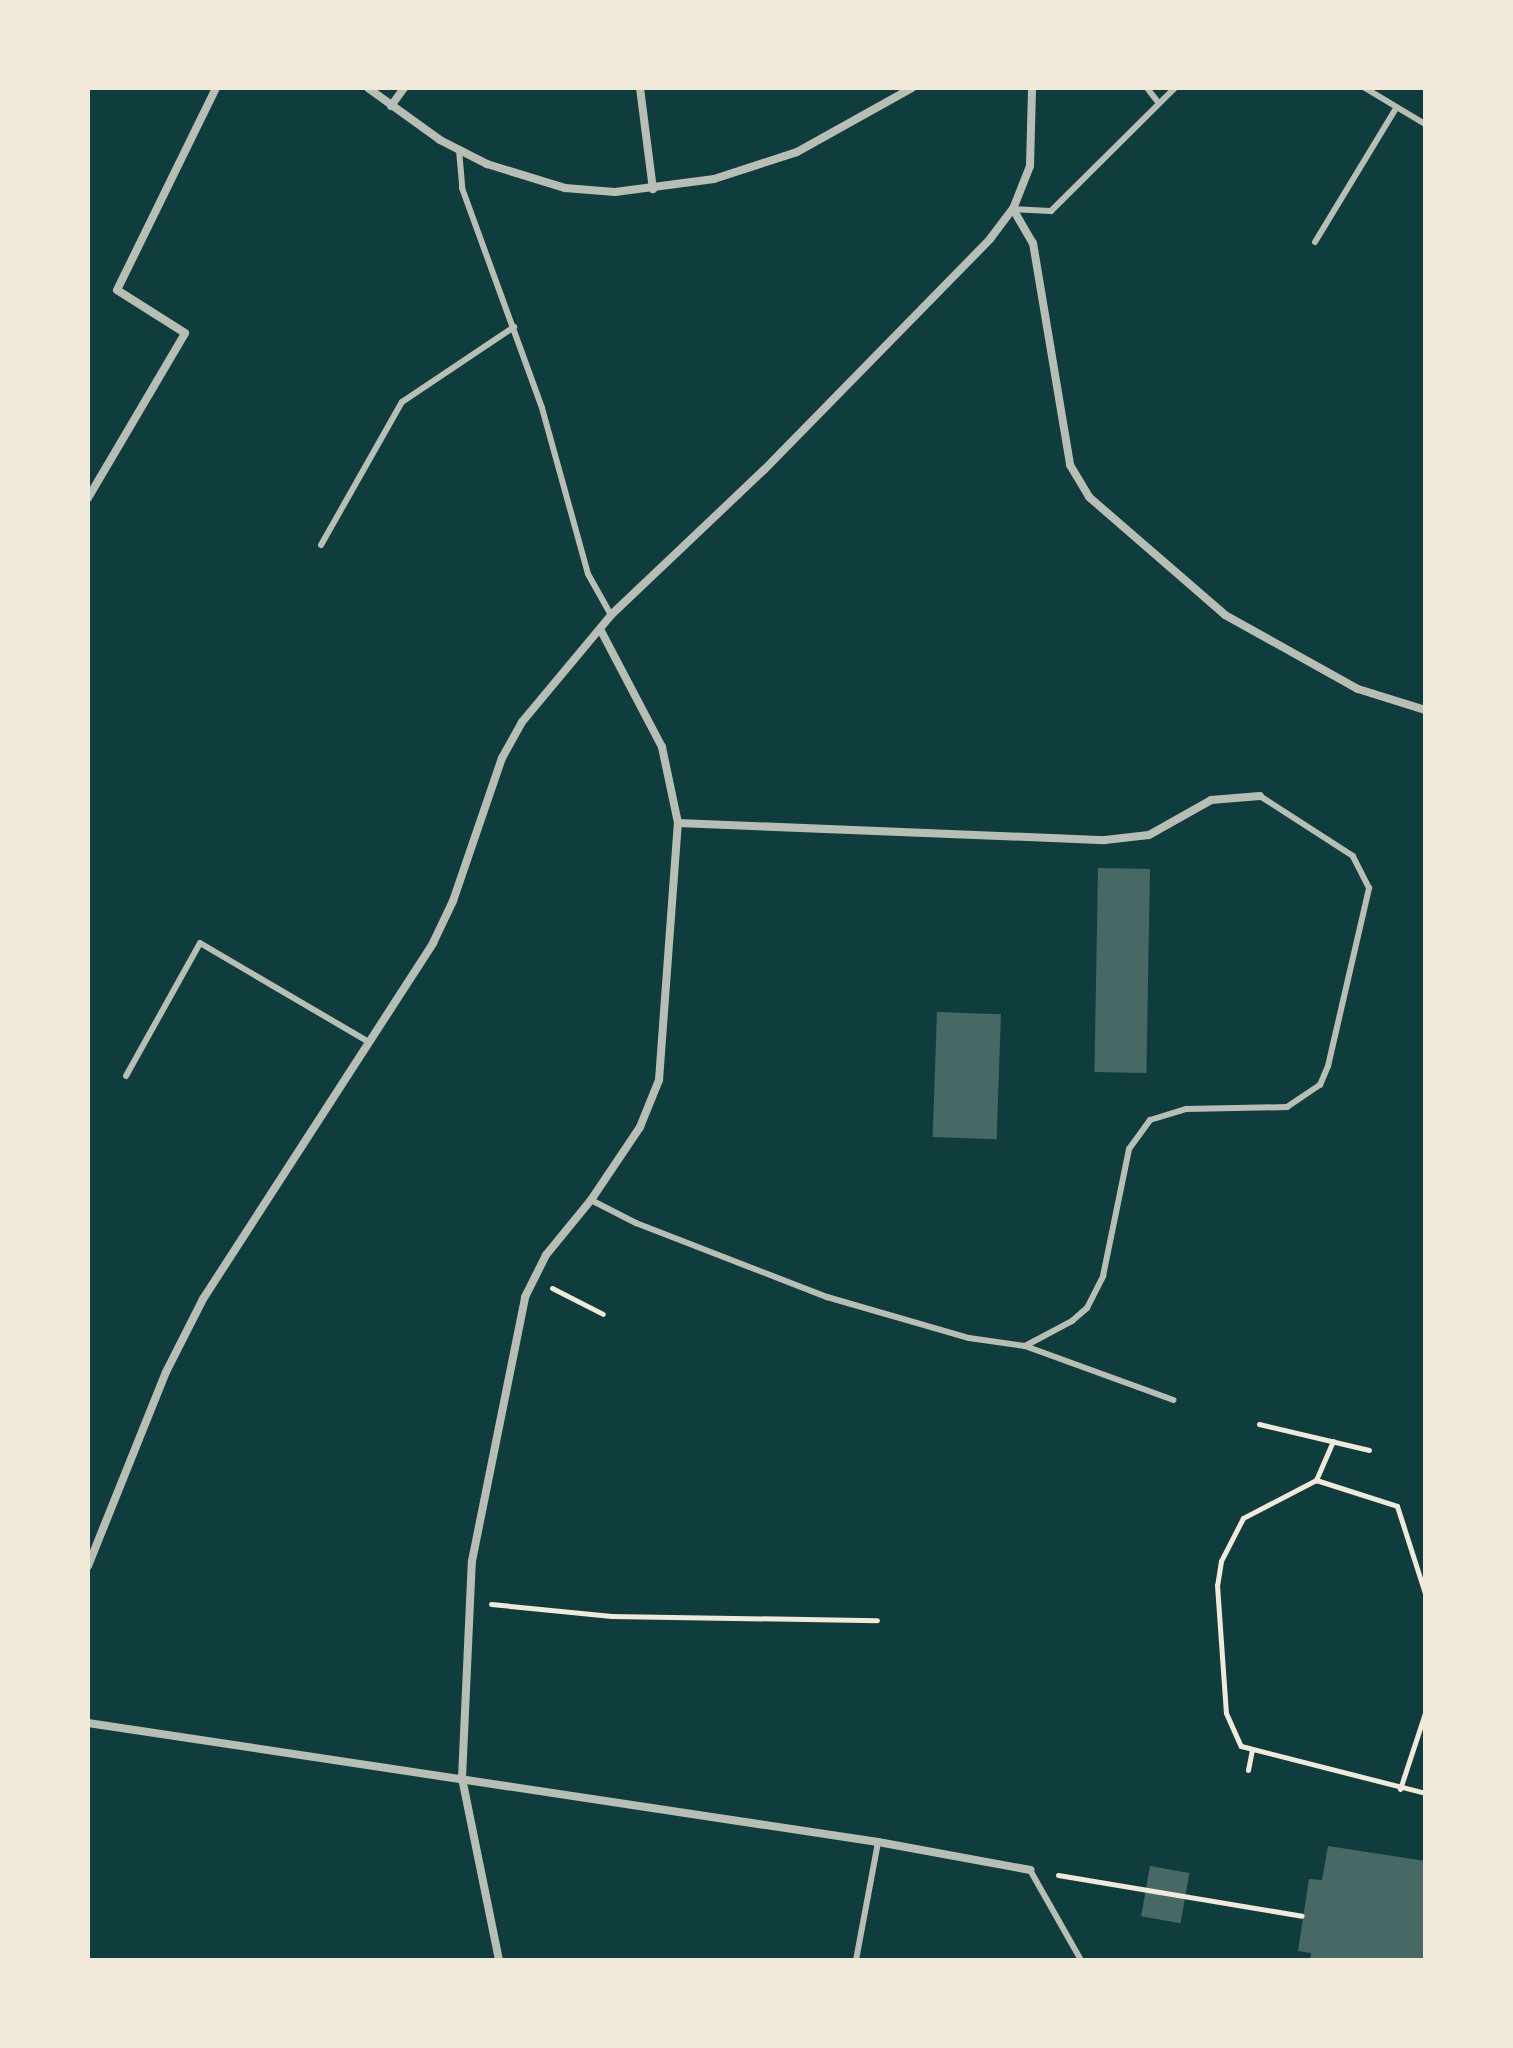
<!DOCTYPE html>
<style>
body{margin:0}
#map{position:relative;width:1513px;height:2048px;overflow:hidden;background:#0f3d3e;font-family:Jost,sans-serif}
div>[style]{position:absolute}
.building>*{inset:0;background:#486865;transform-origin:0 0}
.path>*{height:5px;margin:-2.5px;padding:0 2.5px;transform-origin:2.5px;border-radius:2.5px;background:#f1e9da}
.service>*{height:6px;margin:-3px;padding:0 3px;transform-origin:3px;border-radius:3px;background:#b8beb3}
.minor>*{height:8px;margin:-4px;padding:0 4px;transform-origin:4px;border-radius:4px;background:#b8beb3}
span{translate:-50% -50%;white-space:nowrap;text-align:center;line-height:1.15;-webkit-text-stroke:8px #f1e9da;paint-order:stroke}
.frame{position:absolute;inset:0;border:90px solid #f1e9da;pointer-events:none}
</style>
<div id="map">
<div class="building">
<div style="left:1098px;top:868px;width:52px;height:204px;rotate:1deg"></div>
<div style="left:937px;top:1012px;width:64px;height:125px;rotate:2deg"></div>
<div style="clip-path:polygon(1328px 1846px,1425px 1861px,1425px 1960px,1310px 1960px,1311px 1953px,1298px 1951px,1309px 1879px,1322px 1880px)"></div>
<div style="left:1150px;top:1866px;width:40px;height:51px;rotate:10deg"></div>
</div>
<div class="path">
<div style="left:552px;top:1288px;width:57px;rotate:27deg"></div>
<div style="left:1259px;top:1424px;width:113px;rotate:13.3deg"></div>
<div style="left:1333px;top:1441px;width:43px;rotate:113.6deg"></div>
<div style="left:1316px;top:1480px;width:82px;rotate:152.5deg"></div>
<div style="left:1243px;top:1518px;width:48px;rotate:117.1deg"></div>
<div style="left:1221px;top:1561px;width:24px;rotate:99deg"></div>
<div style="left:1217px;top:1585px;width:128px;rotate:86deg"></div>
<div style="left:1226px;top:1713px;width:36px;rotate:66deg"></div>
<div style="left:1241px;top:1746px;width:190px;rotate:14.3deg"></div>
<div style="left:1316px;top:1480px;width:85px;rotate:17.8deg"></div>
<div style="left:1397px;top:1506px;width:91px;rotate:72.2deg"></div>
<div style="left:491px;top:1604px;width:121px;rotate:5.7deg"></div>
<div style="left:611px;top:1616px;width:266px;rotate:0.9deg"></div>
<div style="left:1248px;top:1770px;width:21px;rotate:-79deg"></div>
<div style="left:1400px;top:1789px;width:80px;rotate:-71.8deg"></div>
<div style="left:1058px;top:1875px;width:247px;rotate:9.5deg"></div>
</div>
<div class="service">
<div style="left:1147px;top:88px;width:16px;rotate:52deg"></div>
<div style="left:1365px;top:88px;width:70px;rotate:31deg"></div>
<div style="left:459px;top:150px;width:38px;rotate:85deg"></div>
<div style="left:462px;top:188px;width:234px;rotate:70deg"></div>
<div style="left:542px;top:408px;width:172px;rotate:74.5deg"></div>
<div style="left:588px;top:574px;width:47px;rotate:60.7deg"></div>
<div style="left:1013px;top:209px;width:38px;rotate:3deg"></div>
<div style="left:1051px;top:211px;width:175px;rotate:-44.8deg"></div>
<div style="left:1315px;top:242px;width:157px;rotate:-58.8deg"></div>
<div style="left:321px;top:545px;width:164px;rotate:-60.5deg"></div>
<div style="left:402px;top:402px;width:135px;rotate:-33.8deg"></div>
<div style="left:126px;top:1076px;width:152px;rotate:-60.9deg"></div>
<div style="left:200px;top:943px;width:196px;rotate:30.4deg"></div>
<div style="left:591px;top:1200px;width:51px;rotate:27.1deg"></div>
<div style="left:636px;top:1223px;width:205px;rotate:21.2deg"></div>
<div style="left:827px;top:1297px;width:148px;rotate:16.1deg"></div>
<div style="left:969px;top:1338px;width:57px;rotate:8.1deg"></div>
<div style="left:1025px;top:1346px;width:53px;rotate:-28deg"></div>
<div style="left:1072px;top:1321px;width:20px;rotate:-41deg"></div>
<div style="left:1087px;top:1308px;width:36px;rotate:-63deg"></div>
<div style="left:1103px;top:1276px;width:130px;rotate:-78.4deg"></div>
<div style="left:1129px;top:1149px;width:36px;rotate:-54deg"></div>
<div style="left:1150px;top:1120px;width:38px;rotate:-17deg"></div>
<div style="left:1186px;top:1109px;width:101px;rotate:-1.1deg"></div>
<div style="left:1287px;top:1107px;width:40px;rotate:-34deg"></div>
<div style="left:1320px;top:1085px;width:21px;rotate:-67deg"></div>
<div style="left:1328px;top:1066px;width:183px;rotate:-77deg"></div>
<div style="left:1369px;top:888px;width:36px;rotate:-117deg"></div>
<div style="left:1353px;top:856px;width:111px;rotate:-147.2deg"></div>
<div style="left:1025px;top:1346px;width:158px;rotate:20deg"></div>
<div style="left:1030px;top:1870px;width:103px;rotate:60.5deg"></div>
<div style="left:856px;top:1960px;width:120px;rotate:-79.4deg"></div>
</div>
<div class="minor">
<div style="left:368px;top:88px;width:89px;rotate:35.8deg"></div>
<div style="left:440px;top:140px;width:53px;rotate:27.1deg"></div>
<div style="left:487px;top:164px;width:82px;rotate:17.1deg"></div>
<div style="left:565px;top:188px;width:50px;rotate:4.6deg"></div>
<div style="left:615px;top:192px;width:100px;rotate:-7.5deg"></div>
<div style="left:714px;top:179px;width:87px;rotate:-18deg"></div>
<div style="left:797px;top:152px;width:132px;rotate:-29.1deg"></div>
<div style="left:640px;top:88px;width:102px;rotate:82.7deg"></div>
<div style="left:391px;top:106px;width:22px;rotate:-54deg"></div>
<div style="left:1013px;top:209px;width:39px;rotate:60deg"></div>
<div style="left:1033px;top:243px;width:225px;rotate:80.5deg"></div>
<div style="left:1070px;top:465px;width:37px;rotate:59deg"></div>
<div style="left:1089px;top:497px;width:180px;rotate:40.9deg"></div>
<div style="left:1225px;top:615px;width:152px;rotate:29.1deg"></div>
<div style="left:1358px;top:689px;width:70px;rotate:17.4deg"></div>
<div style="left:88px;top:498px;width:191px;rotate:-59.5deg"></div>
<div style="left:185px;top:333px;width:80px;rotate:-147.7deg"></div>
<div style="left:117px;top:290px;width:225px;rotate:-63.9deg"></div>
<div style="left:678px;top:823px;width:427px;rotate:2.3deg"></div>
<div style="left:1105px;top:840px;width:44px;rotate:-6.5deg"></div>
<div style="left:1149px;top:835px;width:71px;rotate:-29.4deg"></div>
<div style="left:1211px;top:800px;width:49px;rotate:-4.7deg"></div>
<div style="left:88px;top:1566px;width:209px;rotate:-68.1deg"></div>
<div style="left:166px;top:1372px;width:82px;rotate:-63.1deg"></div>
<div style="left:203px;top:1299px;width:424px;rotate:-57.1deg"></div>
<div style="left:433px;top:943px;width:47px;rotate:-64.5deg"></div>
<div style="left:453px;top:901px;width:151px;rotate:-71.1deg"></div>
<div style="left:502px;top:758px;width:41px;rotate:-60.9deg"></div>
<div style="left:522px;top:722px;width:139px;rotate:-50.2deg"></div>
<div style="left:611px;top:615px;width:211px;rotate:-43.5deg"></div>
<div style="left:764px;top:470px;width:323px;rotate:-45.6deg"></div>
<div style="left:990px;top:239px;width:38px;rotate:-53deg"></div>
<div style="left:1013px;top:209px;width:46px;rotate:-68.4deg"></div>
<div style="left:1030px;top:166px;width:78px;rotate:-88.5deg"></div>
<div style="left:88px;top:1723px;width:799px;rotate:8.57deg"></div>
<div style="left:878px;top:1842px;width:155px;rotate:10.4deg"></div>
<div style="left:499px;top:1960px;width:186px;rotate:-101.5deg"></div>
<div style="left:462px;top:1778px;width:217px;rotate:-87.4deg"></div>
<div style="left:472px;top:1561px;width:269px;rotate:-78.6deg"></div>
<div style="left:525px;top:1297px;width:47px;rotate:-63.4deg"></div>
<div style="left:546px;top:1255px;width:71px;rotate:-50.7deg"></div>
<div style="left:591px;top:1200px;width:88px;rotate:-56.1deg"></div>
<div style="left:640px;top:1127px;width:51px;rotate:-68deg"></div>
<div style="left:659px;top:1080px;width:258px;rotate:-85.8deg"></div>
<div style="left:678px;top:823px;width:78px;rotate:-101.9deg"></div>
<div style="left:662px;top:747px;width:133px;rotate:-117.7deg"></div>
</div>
<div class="frame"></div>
</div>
